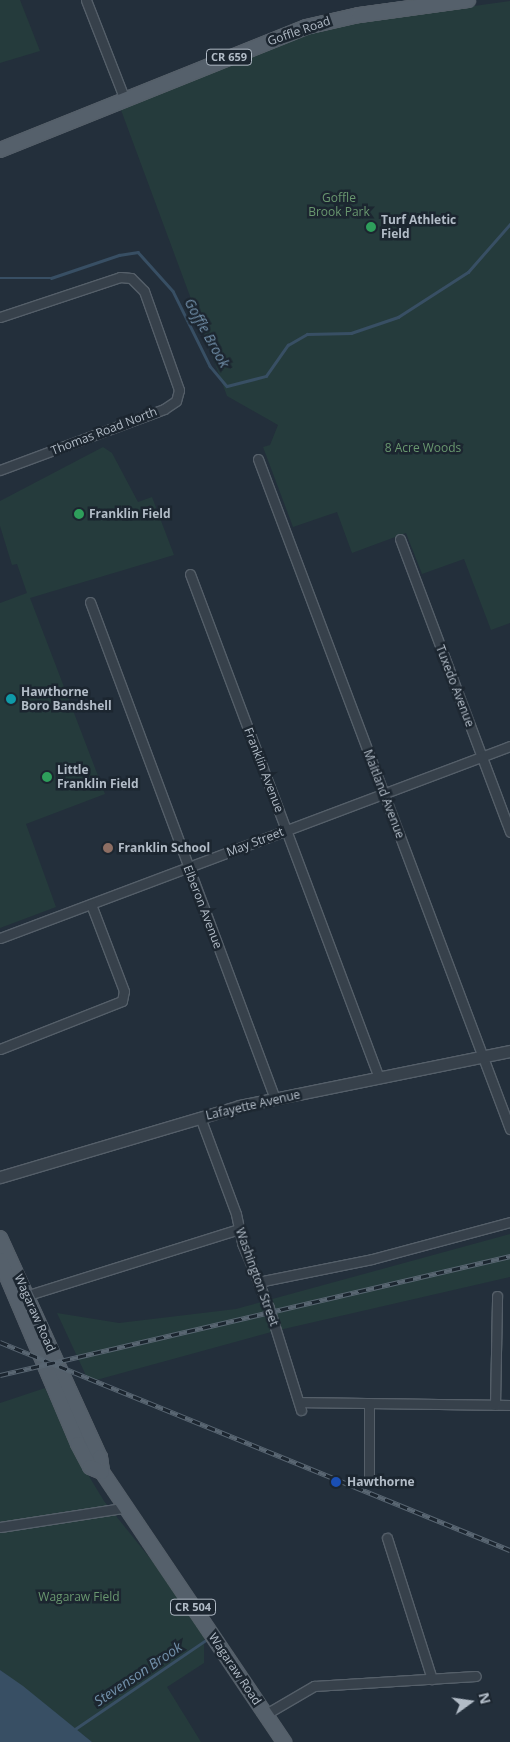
<!DOCTYPE html>
<style>
body{margin:0}
#map{position:relative;width:510px;height:1742px;overflow:hidden;background:#232f3b;font-family:"Open Sans",sans-serif}
div>[style]{position:absolute}
.green>*{inset:0;background:#253b3c}
.water>*{inset:0;background:#384f64}
.stream>*{height:2.5px;margin:-1.25px;padding:0 1.25px;transform-origin:1.25px;border-radius:1.25px;background:#384f64}
.roads{filter:drop-shadow(1px 0 #555f69) drop-shadow(-1px 0 #555f69) drop-shadow(0 1px #555f69) drop-shadow(0 -1px #555f69)}
.minor>*{height:9px;margin:-4.5px;padding:0 4.5px;transform-origin:4.5px;border-radius:4.5px;background:#37414b}
.tertiary>*{height:11px;margin:-5.5px;padding:0 5.5px;transform-origin:5.5px;border-radius:5.5px;background:#37414b}
.primary>*{height:14px;margin:-7px;padding:0 7px;transform-origin:7px;border-radius:7px;background:#55606b}
.rail>*{height:4.5px;margin-top:-2.25px;transform-origin:0;background:repeating-linear-gradient(90deg,#1c2630 0 8px,#596672 0 16px);box-sizing:border-box;border-block:1px solid #596672}
.dots>*{width:14px;height:14px;translate:-50% -50%;box-sizing:border-box;border:2px solid #1c2630;border-radius:50%}
span{translate:-50% -50%;white-space:nowrap;text-align:center;line-height:1.15;-webkit-text-stroke:5px #1c2630;paint-order:stroke}
.shield-label span{padding:1px 4px;background:#1c2630;border:1px solid;border-radius:4px;-webkit-text-stroke-width:0}
.shield-label{font-size:11px;color:#b2bcc7;font-weight:700}
.street-label{font-size:12px;color:#b2bcc7}
.park-label{font-size:12px;color:#69976f}
.poi-label{font-size:12px;color:#b2bcc7;font-weight:700}
.left{translate:0 -50%;text-align:left}
.water-label{font-size:14px;color:#7290aa;font-style:italic}
.north{position:absolute;left:445px;top:1677px;width:50px;height:50px;-webkit-text-stroke:4px #1c2630;paint-order:stroke;rotate:76deg;font-size:14px;font-weight:700;line-height:20px;text-align:center;color:#b2bcc7}
.north::after{content:'';display:block;margin:auto;width:18px;height:22px;background:#b2bcc7;clip-path:polygon(50% 0,100% 100%,50% 72%,0 100%)}
</style>
<div id="map">
<div class="green">
<div style="clip-path:polygon(0 0,20px 0,40px 51px,0 63px)"></div>
<div style="clip-path:polygon(510px 1px,510px 623px,491px 630px,464px 559px,422px 574px,406px 533px,352px 553px,337px 512px,293px 527px,263px 447px,270px 445px,278px 425px,227px 396px,121px 110px,293px 39px,344px 24px)"></div>
<div style="clip-path:polygon(103px 447px,112px 453px,138px 502px,152px 497px,174px 555px,30px 598px,105px 794px,26px 824px,56px 907px,0 928px,0 603px,27px 593px,17px 564px,12px 565px,0 526px,0 501px)"></div>
<div style="clip-path:polygon(510px 1234px,510px 1277px,275px 1331px,89px 1382px,57px 1313px,119px 1323px,236px 1309px)"></div>
<div style="clip-path:polygon(45px 1388px,73px 1450px,104px 1501px,153px 1562px,204px 1636px,204px 1663px,167px 1687px,201px 1742px,92px 1742px,0 1670px,0 1403px)"></div>
</div>
<div class="water">
<div style="clip-path:polygon(0 1670px,23px 1686px,92px 1742px,0 1742px)"></div>
</div>
<div class="stream">
<div style="left:0;top:278px;width:51px"></div>
<div style="left:51px;top:278px;width:72px;rotate:-18.7deg"></div>
<div style="left:119px;top:255px;width:19px;rotate:-9deg"></div>
<div style="left:138px;top:252px;width:52px;rotate:48.1deg"></div>
<div style="left:173px;top:291px;width:84px;rotate:63.7deg"></div>
<div style="left:210px;top:366px;width:26px;rotate:50deg"></div>
<div style="left:227px;top:386px;width:40px;rotate:-14.4deg"></div>
<div style="left:266px;top:376px;width:38px;rotate:-55deg"></div>
<div style="left:288px;top:345px;width:22px;rotate:-30deg"></div>
<div style="left:307px;top:334px;width:44px;rotate:-1.3deg"></div>
<div style="left:351px;top:333px;width:50px;rotate:-18.8deg"></div>
<div style="left:398px;top:317px;width:83px;rotate:-32.7deg"></div>
<div style="left:468px;top:272px;width:64px;rotate:-48.8deg"></div>
<div style="left:75px;top:1729px;width:162px;rotate:-34.2deg"></div>
</div>
<div class="roads">
<div class="minor">
<div style="left:86px;top:0;width:107px;rotate:68.7deg"></div>
<div style="left:0;top:317px;width:126px;rotate:-18.4deg"></div>
<div style="left:120px;top:277px;width:11px;rotate:5deg"></div>
<div style="left:131px;top:278px;width:18px;rotate:45deg"></div>
<div style="left:144px;top:291px;width:105px;rotate:70.5deg"></div>
<div style="left:179px;top:390px;width:11px;rotate:105deg"></div>
<div style="left:176px;top:401px;width:14px;rotate:146deg"></div>
<div style="left:164px;top:409px;width:175px;rotate:159.6deg"></div>
<div style="left:258px;top:459px;width:716px;rotate:69.39deg"></div>
<div style="left:400px;top:539px;width:313px;rotate:69.4deg"></div>
<div style="left:190px;top:574px;width:538px;rotate:69.44deg"></div>
<div style="left:90px;top:602px;width:530px;rotate:69.58deg"></div>
<div style="left:0;top:938px;width:545px;rotate:-20.63deg"></div>
<div style="left:0;top:1049px;width:131px;rotate:-21.5deg"></div>
<div style="left:122px;top:1001px;width:10px;rotate:-79deg"></div>
<div style="left:124px;top:991px;width:93px;rotate:-110.8deg"></div>
<div style="left:200px;top:1117px;width:103px;rotate:69.6deg"></div>
<div style="left:236px;top:1214px;width:30px;rotate:78deg"></div>
<div style="left:242px;top:1243px;width:70px;rotate:67.4deg"></div>
<div style="left:269px;top:1308px;width:107px;rotate:72.6deg"></div>
<div style="left:258px;top:1282px;width:116px;rotate:-11.4deg"></div>
<div style="left:372px;top:1259px;width:143px;rotate:-15deg"></div>
<div style="left:22px;top:1297px;width:227px;rotate:-17.4deg"></div>
<div style="left:299px;top:1402px;width:211px;rotate:0.8deg"></div>
<div style="left:495px;top:1405px;width:109px;rotate:-88.9deg"></div>
<div style="left:369px;top:1477px;width:74px;rotate:-90deg"></div>
<div style="left:0;top:1527px;width:124px;rotate:-8.8deg"></div>
<div style="left:387px;top:1538px;width:148px;rotate:72.3deg"></div>
<div style="left:266px;top:1714px;width:56px;rotate:-30.3deg"></div>
<div style="left:314px;top:1686px;width:162px;rotate:-3.5deg"></div>
</div>
<div class="tertiary">
<div style="left:0;top:1177px;width:249px;rotate:-16.5deg"></div>
<div style="left:239px;top:1106px;width:277px;rotate:-11.5deg"></div>
</div>
<div class="primary">
<div style="left:0;top:150px;width:330px;rotate:-21.9deg"></div>
<div style="left:306px;top:27px;width:54px;rotate:-12.8deg"></div>
<div style="left:359px;top:15px;width:110px;rotate:-7.8deg"></div>
<div style="left:0;top:1238px;width:241px;rotate:65.5deg"></div>
<div style="left:100px;top:1457px;width:15px;rotate:82deg"></div>
<div style="left:102px;top:1472px;width:326px;rotate:56deg"></div>
<div style="left:0;top:1260px;width:200px;rotate:67deg"></div>
<div style="left:78px;top:1444px;width:26px;rotate:62deg"></div>
<div style="left:90px;top:1467px;width:13px;rotate:23deg"></div>
</div>
</div>
<div class="rail">
<div style="left:0;top:1342px;width:551px;rotate:22.19deg"></div>
<div style="left:0;top:1375px;width:524px;rotate:-13.13deg"></div>
</div>
<div class="dots">
<div style="left:371px;top:227px;background:#2e9e5b"></div>
<div style="left:79px;top:514px;background:#2e9e5b"></div>
<div style="left:11px;top:699px;background:#0f9aa8"></div>
<div style="left:47px;top:777px;background:#2e9e5b"></div>
<div style="left:108px;top:848px;background:#8d6e63"></div>
<div style="left:336px;top:1482px;background:#1a4fb4"></div>
</div>
<div class="shield-label">
<span style="left:229px;top:57px">CR 659</span>
<span style="left:193px;top:1607px">CR 504</span>
</div>
<div class="street-label">
<span style="left:299px;top:31px;rotate:-19deg">Goffle Road</span>
<span style="left:104px;top:431px;rotate:-21deg">Thomas Road North</span>
<span style="left:455px;top:686px;rotate:69deg">Tuxedo Avenue</span>
<span style="left:264px;top:770px;rotate:69deg">Franklin Avenue</span>
<span style="left:384px;top:794px;rotate:69deg">Maitland Avenue</span>
<span style="left:255px;top:842px;rotate:-21deg">May Street</span>
<span style="left:203px;top:907px;rotate:69deg">Elberon Avenue</span>
<span style="left:253px;top:1105px;rotate:-13deg">Lafayette Avenue</span>
<span style="left:257px;top:1277px;rotate:70deg">Washington Street</span>
<span style="left:35px;top:1313px;rotate:66deg">Wagaraw Road</span>
<span style="left:235px;top:1669px;rotate:56deg">Wagaraw Road</span>
</div>
<div class="park-label">
<span style="left:339px;top:205px">Goffle<br>Brook Park</span>
<span style="left:423px;top:448px">8 Acre Woods</span>
<span style="left:79px;top:1597px">Wagaraw Field</span>
</div>
<div class="poi-label">
<span class="left" style="left:381px;top:227px">Turf Athletic<br>Field</span>
<span class="left" style="left:89px;top:514px">Franklin Field</span>
<span class="left" style="left:21px;top:699px">Hawthorne<br>Boro Bandshell</span>
<span class="left" style="left:57px;top:777px">Little<br>Franklin Field</span>
<span class="left" style="left:118px;top:848px">Franklin School</span>
<span class="left" style="left:347px;top:1482px">Hawthorne</span>
</div>
<div class="water-label">
<span style="left:207px;top:333px;rotate:61deg">Goffle Brook</span>
<span style="left:138px;top:1674px;rotate:-34deg">Stevenson Brook</span>
</div>
<div class="north">N</div>
</div>
